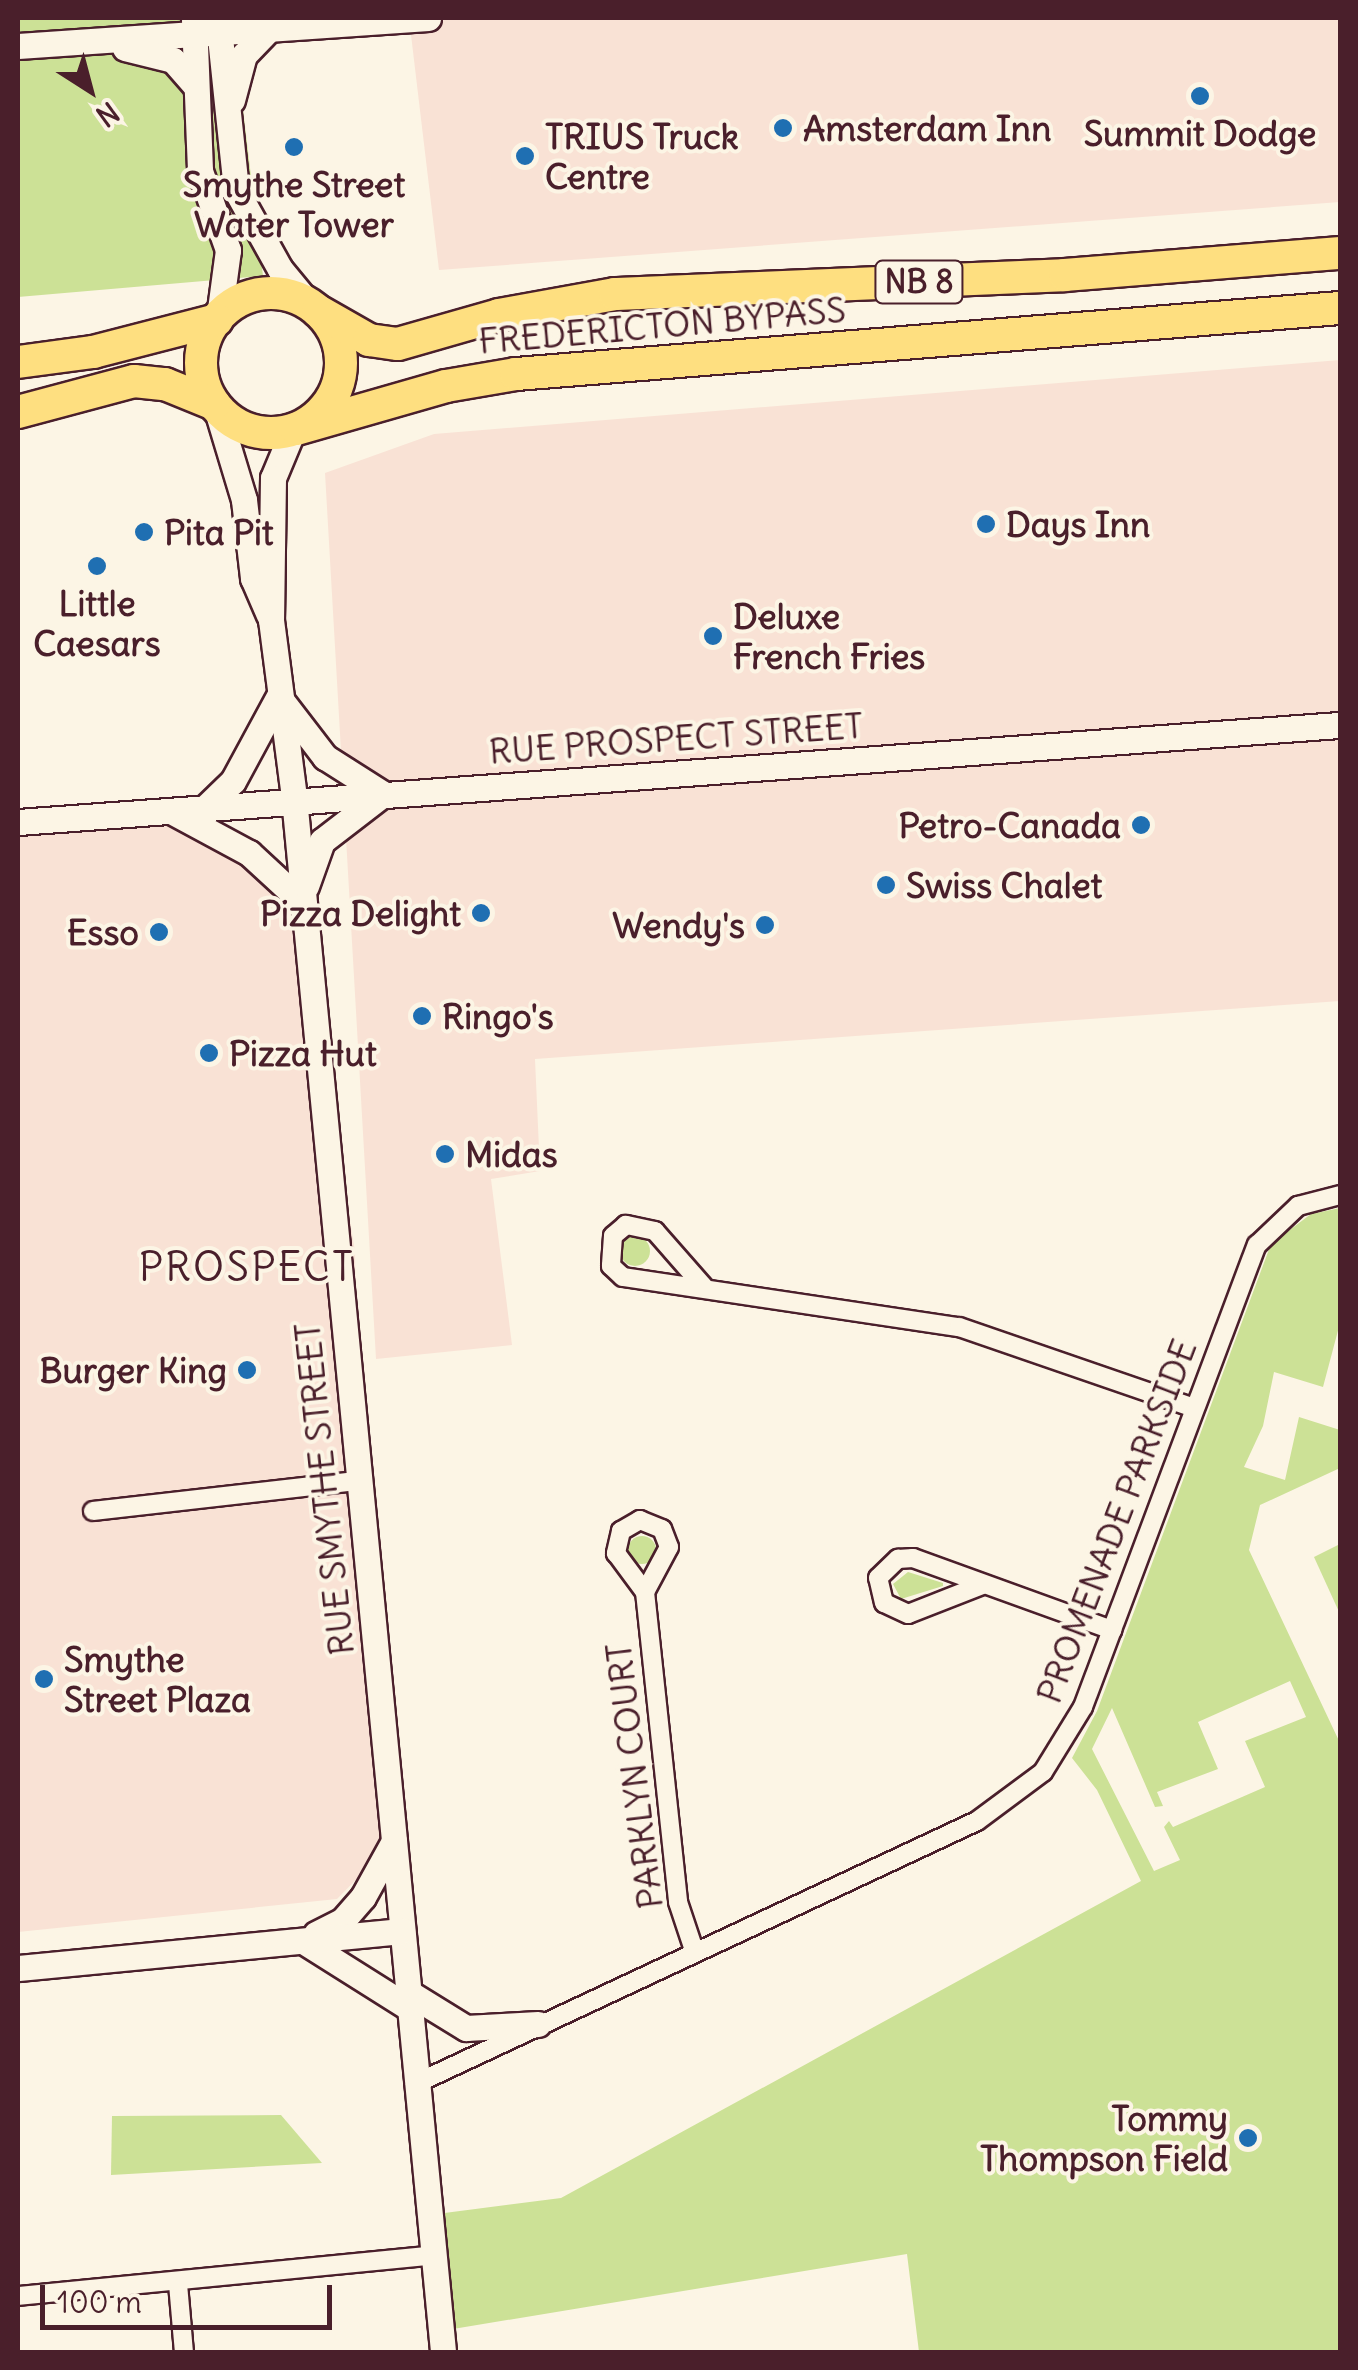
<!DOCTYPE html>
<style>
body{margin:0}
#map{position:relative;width:1358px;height:2370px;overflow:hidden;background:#fcf5e5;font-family:Delius,sans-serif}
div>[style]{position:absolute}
.built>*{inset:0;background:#f9e2d5}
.green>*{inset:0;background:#cce196}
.round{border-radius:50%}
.roads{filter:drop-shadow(2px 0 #4a1f2b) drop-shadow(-2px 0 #4a1f2b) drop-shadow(0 2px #4a1f2b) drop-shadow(0 -2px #4a1f2b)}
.street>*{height:18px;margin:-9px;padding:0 9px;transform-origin:9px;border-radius:9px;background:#fcf5e5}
.secondary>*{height:25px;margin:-12.5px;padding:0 12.5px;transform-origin:12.5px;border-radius:12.5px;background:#fcf5e5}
.highway>*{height:32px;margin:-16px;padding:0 16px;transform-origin:16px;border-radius:16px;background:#fedf80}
.highway>.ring{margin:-16px;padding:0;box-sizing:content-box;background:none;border:32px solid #fedf80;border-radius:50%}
.dots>*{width:28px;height:28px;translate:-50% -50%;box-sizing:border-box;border:5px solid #fcf5e5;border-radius:50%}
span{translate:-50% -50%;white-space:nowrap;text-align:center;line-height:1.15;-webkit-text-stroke:8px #fcf5e5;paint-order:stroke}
.shield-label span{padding:2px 8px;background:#fcf5e5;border:2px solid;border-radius:8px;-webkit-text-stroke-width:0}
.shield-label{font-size:32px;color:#4a1f2b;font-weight:700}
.poi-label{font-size:35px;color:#4a1f2b;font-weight:700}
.left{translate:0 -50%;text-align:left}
.right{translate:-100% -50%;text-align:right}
.street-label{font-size:35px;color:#4a1f2b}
.quarter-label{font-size:40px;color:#4a1f2b;letter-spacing:2.5px}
.frame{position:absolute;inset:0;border:20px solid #4a1f2b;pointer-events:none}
.north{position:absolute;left:40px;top:40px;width:100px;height:100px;-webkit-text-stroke:8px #fcf5e5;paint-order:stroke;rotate:144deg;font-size:28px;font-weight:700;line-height:40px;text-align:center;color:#4a1f2b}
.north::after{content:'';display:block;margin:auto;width:35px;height:45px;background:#4a1f2b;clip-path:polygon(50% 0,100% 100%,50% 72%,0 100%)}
.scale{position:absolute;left:40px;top:2285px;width:292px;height:45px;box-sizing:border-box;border:5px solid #4a1f2b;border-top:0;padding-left:12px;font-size:30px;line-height:35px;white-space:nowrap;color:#4a1f2b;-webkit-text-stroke:8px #fcf5e5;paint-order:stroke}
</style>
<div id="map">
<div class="built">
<div style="clip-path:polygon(409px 18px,1340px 18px,1340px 202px,439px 270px)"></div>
<div style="clip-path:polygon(1340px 360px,1340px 1001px,535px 1059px,540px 1171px,491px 1179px,512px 1345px,376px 1359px,325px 473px,434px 434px)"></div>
<div style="clip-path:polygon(183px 814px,253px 841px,274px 860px,297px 906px,355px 1251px,358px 1482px,394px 1841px,337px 1899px,18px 1932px,18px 822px)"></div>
</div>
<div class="green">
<div style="clip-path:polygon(18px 18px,232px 18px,263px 276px,18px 297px)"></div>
<div style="clip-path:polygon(evenodd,1340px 1208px,1340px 1323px,1323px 1387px,1274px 1372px,1263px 1426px,1244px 1467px,1285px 1480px,1299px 1417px,1340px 1430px,1340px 1468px,1260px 1505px,1249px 1550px,1340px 1743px,1340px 2352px,919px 2352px,907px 2254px,441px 2331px,429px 2215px,561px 2198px,1141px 1881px,1097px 1790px,1072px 1758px,1097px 1711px,1271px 1244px,1311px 1214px,1340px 1208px,1290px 1681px,1306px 1717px,1245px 1741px,1265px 1787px,1173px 1827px,1169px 1821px,1164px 1827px,1180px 1860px,1154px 1871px,1092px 1749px,1112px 1708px,1155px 1807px,1163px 1806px,1157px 1792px,1218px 1769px,1198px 1722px,1290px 1681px)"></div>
<div class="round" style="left:620px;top:1236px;width:30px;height:30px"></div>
<div class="round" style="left:628px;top:1536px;width:28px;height:28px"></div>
<div style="clip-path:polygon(1340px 1544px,1340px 1614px,1314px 1557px)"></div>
<div style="clip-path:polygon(908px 1572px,943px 1583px,943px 1586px,901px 1599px,893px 1584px)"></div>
<div style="clip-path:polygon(281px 2115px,322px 2163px,111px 2175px,112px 2116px)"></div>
</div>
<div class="roads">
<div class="street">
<div style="left:704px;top:1287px;width:74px;rotate:-131.2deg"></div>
<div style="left:655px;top:1231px;width:30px;rotate:-168deg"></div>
<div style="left:626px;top:1225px;width:17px;rotate:140deg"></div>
<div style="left:613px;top:1236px;width:30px;rotate:94deg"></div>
<div style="left:611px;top:1266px;width:16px;rotate:43deg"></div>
<div style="left:623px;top:1277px;width:340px;rotate:8.5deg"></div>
<div style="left:959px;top:1327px;width:249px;rotate:19deg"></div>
<div style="left:93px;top:1511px;width:267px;rotate:-6.5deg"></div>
<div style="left:982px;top:1585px;width:79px;rotate:158.6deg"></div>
<div style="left:908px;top:1614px;width:26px;rotate:-155deg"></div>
<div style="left:884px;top:1603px;width:26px;rotate:-103deg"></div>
<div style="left:878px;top:1578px;width:28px;rotate:-44deg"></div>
<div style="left:898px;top:1559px;width:15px;rotate:-4deg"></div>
<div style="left:913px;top:1558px;width:212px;rotate:19.9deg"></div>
<div style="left:645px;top:1592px;width:51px;rotate:-61.9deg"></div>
<div style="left:669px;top:1547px;width:19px;rotate:-111deg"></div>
<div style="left:662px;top:1529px;width:24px;rotate:-158deg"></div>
<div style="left:640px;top:1520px;width:22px;rotate:150deg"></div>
<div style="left:621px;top:1531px;width:23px;rotate:103deg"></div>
<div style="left:616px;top:1553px;width:49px;rotate:53.4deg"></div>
<div style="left:645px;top:1592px;width:312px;rotate:83.9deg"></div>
<div style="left:678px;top:1902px;width:51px;rotate:71.6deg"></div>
<div style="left:415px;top:2084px;width:620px;rotate:-25.08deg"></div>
<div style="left:977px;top:1821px;width:82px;rotate:-36.6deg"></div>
<div style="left:1043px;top:1772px;width:76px;rotate:-58.4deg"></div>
<div style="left:1083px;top:1707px;width:494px;rotate:-69.4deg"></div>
<div style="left:1257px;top:1245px;width:57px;rotate:-43.6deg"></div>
<div style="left:1298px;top:1206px;width:43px;rotate:-14.7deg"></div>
<div style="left:178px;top:2284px;width:68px;rotate:85deg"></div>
<div style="left:18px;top:2296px;width:417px;rotate:-5.6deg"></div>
</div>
<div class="secondary">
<div style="left:218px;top:18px;width:173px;rotate:84deg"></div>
<div style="left:236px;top:190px;width:90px;rotate:60.9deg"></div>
<div style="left:280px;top:269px;width:45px;rotate:50.4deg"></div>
<div style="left:194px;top:20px;width:151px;rotate:87.7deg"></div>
<div style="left:200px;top:171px;width:84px;rotate:70.5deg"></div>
<div style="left:228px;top:250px;width:68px;rotate:97.7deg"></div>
<div style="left:18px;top:46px;width:411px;rotate:-3.9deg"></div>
<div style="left:125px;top:48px;width:49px;rotate:14deg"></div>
<div style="left:173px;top:60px;width:35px;rotate:49deg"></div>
<div style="left:232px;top:100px;width:47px;rotate:-75.1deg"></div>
<div style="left:244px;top:55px;width:36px;rotate:-46deg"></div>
<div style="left:216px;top:407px;width:97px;rotate:73.2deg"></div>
<div style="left:244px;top:500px;width:79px;rotate:83.4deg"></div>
<div style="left:253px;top:578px;width:40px;rotate:66.6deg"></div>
<div style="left:293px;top:430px;width:52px;rotate:112.6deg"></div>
<div style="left:273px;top:478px;width:142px;rotate:90.8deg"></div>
<div style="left:271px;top:620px;width:179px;rotate:82.6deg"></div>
<div style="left:294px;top:798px;width:1561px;rotate:84.52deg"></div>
<div style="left:282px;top:701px;width:71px;rotate:52.5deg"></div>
<div style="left:325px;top:757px;width:69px;rotate:32.5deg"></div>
<div style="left:206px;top:807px;width:37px;rotate:-44deg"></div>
<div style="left:233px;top:781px;width:97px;rotate:-61.6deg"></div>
<div style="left:171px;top:811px;width:89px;rotate:28.3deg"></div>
<div style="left:249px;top:853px;width:71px;rotate:42.7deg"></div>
<div style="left:18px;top:822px;width:1326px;rotate:-4.2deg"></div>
<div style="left:306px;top:886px;width:48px;rotate:-70.4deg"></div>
<div style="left:322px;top:841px;width:77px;rotate:-37.6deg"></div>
<div style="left:316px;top:1934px;width:30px;rotate:-27deg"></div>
<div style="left:343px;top:1920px;width:30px;rotate:-49deg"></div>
<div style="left:363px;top:1897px;width:64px;rotate:-61deg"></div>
<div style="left:303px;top:1941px;width:128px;rotate:32.2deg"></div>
<div style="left:18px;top:1968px;width:386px;rotate:-5.5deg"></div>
<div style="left:409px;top:1993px;width:67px;rotate:31.6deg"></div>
<div style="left:466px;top:2028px;width:72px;rotate:-3.2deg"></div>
</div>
<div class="highway">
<div class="ring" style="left:201px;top:293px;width:108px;height:108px"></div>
<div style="left:318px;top:311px;width:59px;rotate:29.6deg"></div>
<div style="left:369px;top:340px;width:29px;rotate:8deg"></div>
<div style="left:398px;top:344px;width:105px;rotate:-16deg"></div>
<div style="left:499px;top:315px;width:118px;rotate:-10.3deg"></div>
<div style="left:615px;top:294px;width:450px;rotate:-2.4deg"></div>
<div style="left:1065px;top:275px;width:276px;rotate:-4.6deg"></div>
<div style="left:18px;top:362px;width:76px;rotate:-7.6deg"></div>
<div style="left:93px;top:352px;width:128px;rotate:-14.5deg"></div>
<div style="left:18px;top:412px;width:120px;rotate:-15deg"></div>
<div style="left:134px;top:381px;width:31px;rotate:6deg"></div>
<div style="left:165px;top:384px;width:53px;rotate:22.2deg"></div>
<div style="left:296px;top:429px;width:156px;rotate:-16deg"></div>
<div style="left:446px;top:386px;width:71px;rotate:-9.7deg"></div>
<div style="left:516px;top:374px;width:827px;rotate:-4.58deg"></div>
</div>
</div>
<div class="dots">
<div style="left:1200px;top:96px;background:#1f6fb2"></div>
<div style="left:783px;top:128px;background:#1f6fb2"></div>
<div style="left:294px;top:147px;background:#1f6fb2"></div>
<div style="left:525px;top:156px;background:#1f6fb2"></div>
<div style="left:986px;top:524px;background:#1f6fb2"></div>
<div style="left:144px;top:532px;background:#1f6fb2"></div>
<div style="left:97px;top:566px;background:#1f6fb2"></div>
<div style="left:713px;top:636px;background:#1f6fb2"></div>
<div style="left:1141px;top:825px;background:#1f6fb2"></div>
<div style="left:886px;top:885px;background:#1f6fb2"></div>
<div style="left:481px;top:913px;background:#1f6fb2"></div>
<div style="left:765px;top:925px;background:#1f6fb2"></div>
<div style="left:159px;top:932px;background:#1f6fb2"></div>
<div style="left:422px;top:1016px;background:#1f6fb2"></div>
<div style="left:209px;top:1053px;background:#1f6fb2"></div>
<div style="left:445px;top:1154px;background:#1f6fb2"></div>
<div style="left:247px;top:1370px;background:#1f6fb2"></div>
<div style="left:44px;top:1679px;background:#1f6fb2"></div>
<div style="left:1248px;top:2138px;background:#1f6fb2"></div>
</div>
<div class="shield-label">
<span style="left:919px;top:282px">NB 8</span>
</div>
<div class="poi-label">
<span class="left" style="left:803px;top:128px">Amsterdam Inn</span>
<span style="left:1200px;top:133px">Summit Dodge</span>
<span class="left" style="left:545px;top:156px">TRIUS Truck<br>Centre</span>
<span style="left:294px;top:204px">Smythe Street<br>Water Tower</span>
<span class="left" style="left:1006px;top:524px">Days Inn</span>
<span class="left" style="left:164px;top:532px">Pita Pit</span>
<span style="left:97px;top:623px">Little<br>Caesars</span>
<span class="left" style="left:733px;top:636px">Deluxe<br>French Fries</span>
<span class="right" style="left:1121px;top:825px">Petro-Canada</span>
<span class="left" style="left:906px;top:885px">Swiss Chalet</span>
<span class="right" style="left:461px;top:913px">Pizza Delight</span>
<span class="right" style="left:745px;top:925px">Wendy's</span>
<span class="right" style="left:139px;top:932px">Esso</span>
<span class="left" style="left:442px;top:1016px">Ringo's</span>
<span class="left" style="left:229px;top:1053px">Pizza Hut</span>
<span class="left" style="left:465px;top:1154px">Midas</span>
<span class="right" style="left:227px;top:1370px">Burger King</span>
<span class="left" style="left:64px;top:1679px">Smythe<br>Street Plaza</span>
<span class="right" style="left:1228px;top:2138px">Tommy<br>Thompson Field</span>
</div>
<div class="street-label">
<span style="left:662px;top:325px;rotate:-5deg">FREDERICTON BYPASS</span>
<span style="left:676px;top:738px;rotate:-4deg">RUE PROSPECT STREET</span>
<span style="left:324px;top:1489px;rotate:-96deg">RUE SMYTHE STREET</span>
<span style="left:1116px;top:1521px;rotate:-69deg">PROMENADE PARKSIDE</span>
<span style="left:634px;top:1776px;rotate:-97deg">PARKLYN COURT</span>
</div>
<div class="quarter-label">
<span style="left:247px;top:1267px">PROSPECT</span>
</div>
<div class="frame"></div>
<div class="north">N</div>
<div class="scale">100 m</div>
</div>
